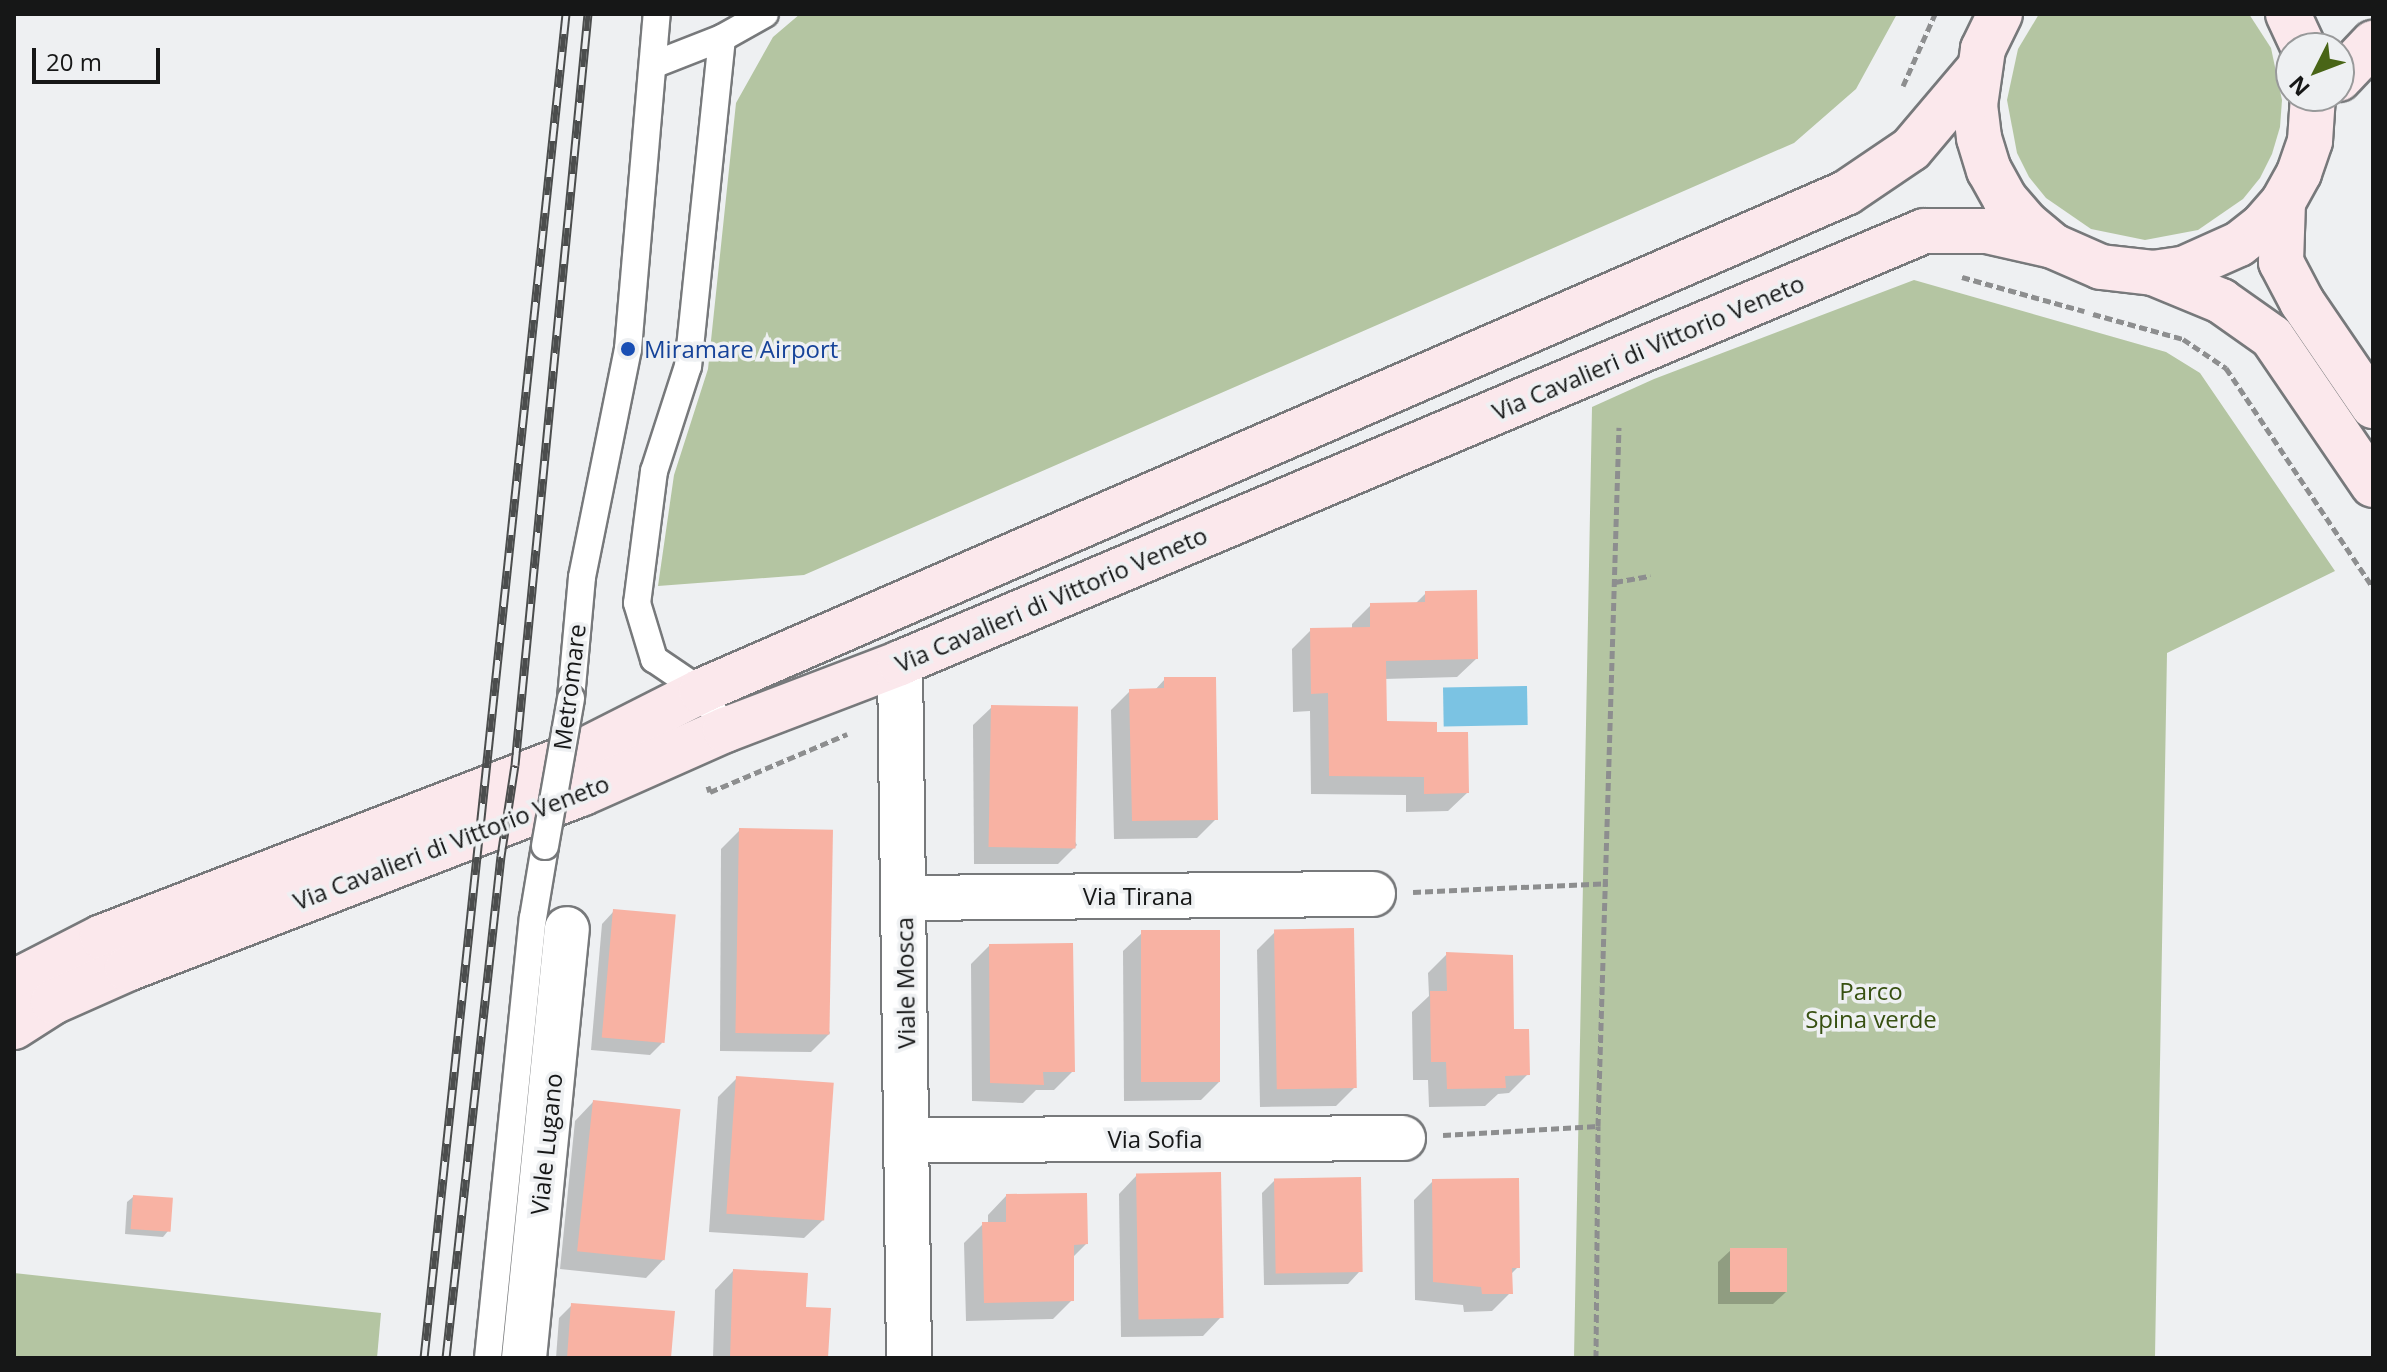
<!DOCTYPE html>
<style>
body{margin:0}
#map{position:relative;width:2387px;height:1372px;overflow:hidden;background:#eef0f2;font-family:"Open Sans",sans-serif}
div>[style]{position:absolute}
.green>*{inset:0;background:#b4c5a2}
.water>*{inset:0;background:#7bc3e3;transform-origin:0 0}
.shadow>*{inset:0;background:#0003}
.building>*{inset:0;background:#f8b2a3;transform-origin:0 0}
.path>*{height:5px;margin-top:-2.5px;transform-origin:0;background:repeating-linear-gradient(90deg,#8d8e8f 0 8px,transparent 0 12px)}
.roads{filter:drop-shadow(2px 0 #77797b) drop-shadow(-2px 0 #77797b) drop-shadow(0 2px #77797b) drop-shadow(0 -2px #77797b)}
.lane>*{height:26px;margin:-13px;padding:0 13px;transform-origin:13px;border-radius:13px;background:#fff}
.street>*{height:44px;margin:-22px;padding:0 22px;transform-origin:22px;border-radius:22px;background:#fff}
.secondary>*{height:44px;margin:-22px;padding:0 22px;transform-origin:22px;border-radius:22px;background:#fbe8ec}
.rail>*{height:9px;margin-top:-4.5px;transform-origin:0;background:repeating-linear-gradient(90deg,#eef0f2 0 18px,#4b4d4d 0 36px);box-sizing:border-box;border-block:2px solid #4b4d4d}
.bridges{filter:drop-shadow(2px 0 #77797b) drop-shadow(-2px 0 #77797b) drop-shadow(0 2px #77797b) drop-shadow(0 -2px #77797b)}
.lane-bridge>*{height:26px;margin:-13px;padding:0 13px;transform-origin:13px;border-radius:13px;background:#fff}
.dots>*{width:22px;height:22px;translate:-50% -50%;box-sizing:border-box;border:4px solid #eef0f2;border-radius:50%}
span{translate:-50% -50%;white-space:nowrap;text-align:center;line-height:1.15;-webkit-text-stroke:7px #eef0f2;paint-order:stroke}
.street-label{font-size:24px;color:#161717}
.transit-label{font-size:24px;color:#164399}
.left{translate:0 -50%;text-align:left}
.park-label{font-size:24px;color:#375011}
.frame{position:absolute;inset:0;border:16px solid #161717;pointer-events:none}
.north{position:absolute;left:2275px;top:32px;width:80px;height:80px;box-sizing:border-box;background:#eef0f2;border:2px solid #98999a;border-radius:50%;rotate:228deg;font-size:22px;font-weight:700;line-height:32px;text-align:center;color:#161717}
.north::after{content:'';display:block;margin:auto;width:28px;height:36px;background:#496517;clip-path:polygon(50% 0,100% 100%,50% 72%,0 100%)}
.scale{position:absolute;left:32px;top:48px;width:128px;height:36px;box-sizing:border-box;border:4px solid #161717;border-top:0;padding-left:10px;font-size:24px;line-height:28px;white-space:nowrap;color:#161717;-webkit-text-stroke:6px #eef0f2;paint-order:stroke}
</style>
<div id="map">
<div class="green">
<div style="clip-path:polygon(800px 14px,1897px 14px,1856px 89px,1794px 143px,804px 575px,658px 586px,674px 475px,708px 369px,736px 103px,773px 37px)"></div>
<div style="clip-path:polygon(2039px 14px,2249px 14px,2271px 48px,2282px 100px,2280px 127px,2272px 154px,2260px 178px,2243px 199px,2198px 230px,2145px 240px,2091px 229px,2046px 198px,2029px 177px,2017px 153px,2007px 100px,2018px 49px)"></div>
<div style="clip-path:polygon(1914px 280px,2166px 352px,2200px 373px,2335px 571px,2167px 653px,2155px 1357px,1574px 1358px,1592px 407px,1654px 379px)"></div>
<div style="clip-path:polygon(14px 1273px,381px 1313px,377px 1358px,14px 1358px)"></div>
</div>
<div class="water">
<div style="left:1527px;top:686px;width:39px;height:84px;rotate:89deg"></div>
</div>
<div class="shadow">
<div style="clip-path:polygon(1426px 593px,1476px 659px,1457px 677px,1384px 679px,1385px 723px,1435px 734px,1467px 793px,1448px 811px,1406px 812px,1406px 795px,1311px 794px,1310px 711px,1293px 712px,1292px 649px,1311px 630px,1352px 629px,1352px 624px,1371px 605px,1414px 605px)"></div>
<div style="clip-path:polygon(1165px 679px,1216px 819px,1197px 838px,1114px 839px,1111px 710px,1130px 691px,1154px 691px)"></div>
<div style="clip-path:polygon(992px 707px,1077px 845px,1058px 864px,974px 864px,973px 725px)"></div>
<div style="clip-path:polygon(740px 830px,830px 1033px,811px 1052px,720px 1051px,721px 849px)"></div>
<div style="clip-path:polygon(614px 911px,662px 1043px,650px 1055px,591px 1050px,602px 924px)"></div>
<div style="clip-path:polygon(1275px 932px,1355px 1087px,1336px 1106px,1260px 1107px,1257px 950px)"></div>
<div style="clip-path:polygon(1142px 933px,1219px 1082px,1201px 1100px,1124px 1101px,1123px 951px)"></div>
<div style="clip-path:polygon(989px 946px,1073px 1071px,1054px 1090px,1036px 1090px,1023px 1103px,972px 1101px,971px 964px)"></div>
<div style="clip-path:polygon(1447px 954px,1512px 1031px,1528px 1074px,1509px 1093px,1498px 1094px,1485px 1106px,1429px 1107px,1428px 1080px,1413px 1080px,1412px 1012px,1429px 996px,1428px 973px)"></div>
<div style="clip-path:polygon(737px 1078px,823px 1220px,804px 1238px,709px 1232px,718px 1097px)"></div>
<div style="clip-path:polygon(593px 1102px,664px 1259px,646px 1278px,560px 1269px,575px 1121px)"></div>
<div style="clip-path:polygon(1137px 1175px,1221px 1317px,1203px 1336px,1121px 1337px,1119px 1194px)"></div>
<div style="clip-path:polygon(1275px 1180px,1360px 1271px,1348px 1284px,1264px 1285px,1262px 1193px)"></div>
<div style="clip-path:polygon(1433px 1181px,1518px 1267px,1510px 1275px,1510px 1293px,1492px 1311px,1464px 1312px,1463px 1305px,1415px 1300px,1414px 1200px)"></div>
<div style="clip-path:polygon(1006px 1196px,1086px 1244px,1072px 1258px,1072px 1300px,1053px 1319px,966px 1321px,964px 1243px,983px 1224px,988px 1224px,988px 1215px)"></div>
<div style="clip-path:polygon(133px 1197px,168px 1231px,163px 1237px,125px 1234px,127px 1202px)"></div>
<div style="clip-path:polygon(1731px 1250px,1786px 1292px,1773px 1304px,1718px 1304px,1718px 1262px)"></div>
<div style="clip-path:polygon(733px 1271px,804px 1309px,826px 1358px,713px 1358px,715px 1290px)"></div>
<div style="clip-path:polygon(572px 1305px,669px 1358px,556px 1358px,559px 1318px)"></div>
</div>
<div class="building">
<div style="clip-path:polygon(1477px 590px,1478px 659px,1386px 661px,1387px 721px,1437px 722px,1437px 732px,1468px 732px,1469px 793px,1424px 794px,1424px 777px,1329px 776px,1328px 693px,1311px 694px,1310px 628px,1370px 627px,1370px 603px,1425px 602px,1425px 591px)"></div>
<div style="clip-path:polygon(1164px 677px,1216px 677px,1218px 820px,1132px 821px,1129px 689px,1164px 688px)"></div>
<div style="left:991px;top:705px;width:87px;height:142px;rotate:1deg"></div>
<div style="left:739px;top:828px;width:94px;height:205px;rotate:1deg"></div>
<div style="left:613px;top:909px;width:63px;height:129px;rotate:5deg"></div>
<div style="left:1354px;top:928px;width:160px;height:80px;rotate:89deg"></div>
<div style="left:1220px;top:930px;width:152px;height:79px;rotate:90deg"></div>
<div style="clip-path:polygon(1073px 943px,1075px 1072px,1043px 1072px,1044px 1085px,990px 1083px,989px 944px)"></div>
<div style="clip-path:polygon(1446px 952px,1513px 955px,1514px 1029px,1529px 1029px,1530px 1075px,1505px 1076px,1506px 1088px,1447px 1089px,1446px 1062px,1431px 1062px,1430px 991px,1447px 991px)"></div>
<div style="left:736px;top:1076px;width:98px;height:138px;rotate:4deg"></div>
<div style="left:593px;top:1100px;width:88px;height:152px;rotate:6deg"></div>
<div style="left:1221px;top:1172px;width:146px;height:85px;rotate:89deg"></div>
<div style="left:1361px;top:1177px;width:95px;height:87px;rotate:89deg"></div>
<div style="clip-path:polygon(1519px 1178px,1520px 1268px,1512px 1268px,1513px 1294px,1482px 1294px,1481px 1287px,1433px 1282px,1432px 1179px)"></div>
<div style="clip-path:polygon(1087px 1193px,1088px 1244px,1074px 1245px,1074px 1301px,984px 1303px,982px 1222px,1006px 1222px,1006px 1194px)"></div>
<div style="left:133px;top:1195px;width:40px;height:34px;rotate:4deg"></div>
<div style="left:1730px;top:1248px;width:57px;height:44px"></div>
<div style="clip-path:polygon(733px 1269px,808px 1273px,806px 1307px,831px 1308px,828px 1358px,730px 1358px)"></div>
<div style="clip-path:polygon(571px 1303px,675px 1311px,671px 1358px,567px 1358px)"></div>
</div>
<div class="path">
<div style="left:1903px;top:86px;width:79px;rotate:-66deg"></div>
<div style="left:1962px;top:277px;width:127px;rotate:15.6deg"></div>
<div style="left:2093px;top:314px;width:93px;rotate:15.5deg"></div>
<div style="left:2183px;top:339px;width:52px;rotate:34deg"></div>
<div style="left:2226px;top:368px;width:265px;rotate:56.2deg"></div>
<div style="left:1615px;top:582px;width:36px;rotate:-10deg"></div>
<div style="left:708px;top:786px;width:6px;rotate:72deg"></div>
<div style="left:710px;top:792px;width:149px;rotate:-22.9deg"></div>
<div style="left:1413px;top:892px;width:195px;rotate:-2.6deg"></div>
<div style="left:1443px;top:1135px;width:155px;rotate:-3.3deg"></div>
<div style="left:1596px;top:1358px;width:232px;rotate:-89.5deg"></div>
<div style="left:1598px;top:1126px;width:699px;rotate:-88.28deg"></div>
</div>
<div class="roads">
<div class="lane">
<div style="left:722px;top:38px;width:330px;rotate:95.9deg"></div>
<div style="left:688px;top:366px;width:110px;rotate:107.9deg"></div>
<div style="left:654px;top:471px;width:133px;rotate:97.3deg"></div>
<div style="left:637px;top:603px;width:59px;rotate:73.1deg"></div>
<div style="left:654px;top:659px;width:57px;rotate:34.2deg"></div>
<div style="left:701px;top:691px;width:46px;rotate:58.4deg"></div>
<div style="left:653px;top:65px;width:74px;rotate:-21.4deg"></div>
<div style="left:722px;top:38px;width:49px;rotate:-29.2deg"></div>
<div style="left:571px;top:698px;width:121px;rotate:-84.8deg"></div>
<div style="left:582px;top:577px;width:233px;rotate:-78.6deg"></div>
<div style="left:628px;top:349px;width:336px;rotate:-85.1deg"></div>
<div style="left:488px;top:1358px;width:442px;rotate:-84.2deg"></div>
<div style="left:533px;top:918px;width:73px;rotate:-80.5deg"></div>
</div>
<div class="street">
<div style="left:900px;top:663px;width:695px;rotate:89.26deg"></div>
<div style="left:904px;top:898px;width:469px;rotate:-0.5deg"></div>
<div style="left:906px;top:1140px;width:497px;rotate:-0.2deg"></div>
<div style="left:524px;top:1358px;width:431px;rotate:-84.3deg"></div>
</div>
<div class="secondary">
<div style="left:2000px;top:14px;width:39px;rotate:116deg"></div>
<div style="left:1983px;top:49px;width:57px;rotate:98.1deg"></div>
<div style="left:1975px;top:105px;width:33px;rotate:83deg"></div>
<div style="left:1979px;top:138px;width:34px;rotate:73deg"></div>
<div style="left:1989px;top:170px;width:33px;rotate:61deg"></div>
<div style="left:2005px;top:199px;width:33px;rotate:49deg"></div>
<div style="left:2027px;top:224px;width:34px;rotate:40deg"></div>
<div style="left:2053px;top:246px;width:52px;rotate:23.6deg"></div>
<div style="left:2101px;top:267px;width:52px;rotate:6.6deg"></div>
<div style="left:2153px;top:273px;width:30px;rotate:-8deg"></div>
<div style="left:2183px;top:269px;width:61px;rotate:-24.1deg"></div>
<div style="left:2239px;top:244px;width:31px;rotate:-38deg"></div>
<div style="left:2263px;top:225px;width:30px;rotate:-49deg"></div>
<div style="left:2283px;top:202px;width:33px;rotate:-61deg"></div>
<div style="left:2299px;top:173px;width:34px;rotate:-71deg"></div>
<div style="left:2310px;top:141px;width:45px;rotate:-86.2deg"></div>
<div style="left:2288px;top:14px;width:38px;rotate:65deg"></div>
<div style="left:2339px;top:79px;width:50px;rotate:-46.6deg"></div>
<div style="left:2283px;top:202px;width:60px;rotate:91.9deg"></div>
<div style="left:2281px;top:262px;width:45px;rotate:62.3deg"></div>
<div style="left:2302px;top:302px;width:126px;rotate:55.7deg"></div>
<div style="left:2153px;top:273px;width:74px;rotate:22.4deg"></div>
<div style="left:2221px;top:301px;width:62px;rotate:35.2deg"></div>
<div style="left:2272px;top:337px;width:179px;rotate:55.7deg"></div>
<div style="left:14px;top:982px;width:99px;rotate:-27.1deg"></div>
<div style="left:102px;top:937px;width:511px;rotate:-21.09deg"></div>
<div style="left:579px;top:753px;width:137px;rotate:-26.9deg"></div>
<div style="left:701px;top:691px;width:1249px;rotate:-23.51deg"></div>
<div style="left:1846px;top:193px;width:78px;rotate:-34.1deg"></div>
<div style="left:1911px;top:149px;width:102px;rotate:-49.8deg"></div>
<div style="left:14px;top:1027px;width:46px;rotate:-32.7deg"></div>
<div style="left:53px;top:1002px;width:81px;rotate:-24deg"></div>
<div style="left:127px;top:969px;width:487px;rotate:-21.1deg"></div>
<div style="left:581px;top:794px;width:158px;rotate:-24deg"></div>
<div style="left:725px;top:730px;width:187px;rotate:-20.9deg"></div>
<div style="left:900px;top:663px;width:1111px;rotate:-22.87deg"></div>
<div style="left:1924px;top:231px;width:63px"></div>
<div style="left:1987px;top:231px;width:68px;rotate:12.8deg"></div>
</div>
</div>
<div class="rail">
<div style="left:424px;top:1358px;width:1351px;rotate:-83.97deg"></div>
<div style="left:446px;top:1358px;width:505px;rotate:-83.75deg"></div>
<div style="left:501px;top:856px;width:92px;rotate:-81.3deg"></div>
<div style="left:515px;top:765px;width:755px;rotate:-84.45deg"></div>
</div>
<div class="bridges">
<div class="lane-bridge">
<div style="left:545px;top:846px;width:150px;rotate:-80deg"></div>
</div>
</div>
<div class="dots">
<div style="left:628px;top:349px;background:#1a4fb4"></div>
</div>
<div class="street-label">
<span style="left:1648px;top:347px;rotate:-23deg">Via Cavalieri di Vittorio Veneto</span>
<span style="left:1051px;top:599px;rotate:-23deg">Via Cavalieri di Vittorio Veneto</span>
<span style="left:569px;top:687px;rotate:-83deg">Metromare</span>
<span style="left:451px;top:842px;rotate:-21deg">Via Cavalieri di Vittorio Veneto</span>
<span style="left:1138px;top:896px">Via Tirana</span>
<span style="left:905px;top:983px;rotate:-91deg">Viale Mosca</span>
<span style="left:1155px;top:1139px">Via Sofia</span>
<span style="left:546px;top:1144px;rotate:-84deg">Viale Lugano</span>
</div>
<div class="transit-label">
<span class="left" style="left:644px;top:349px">Miramare Airport</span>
</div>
<div class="park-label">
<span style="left:1871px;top:1005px">Parco<br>Spina verde</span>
</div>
<div class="frame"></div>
<div class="north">N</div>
<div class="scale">20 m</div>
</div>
